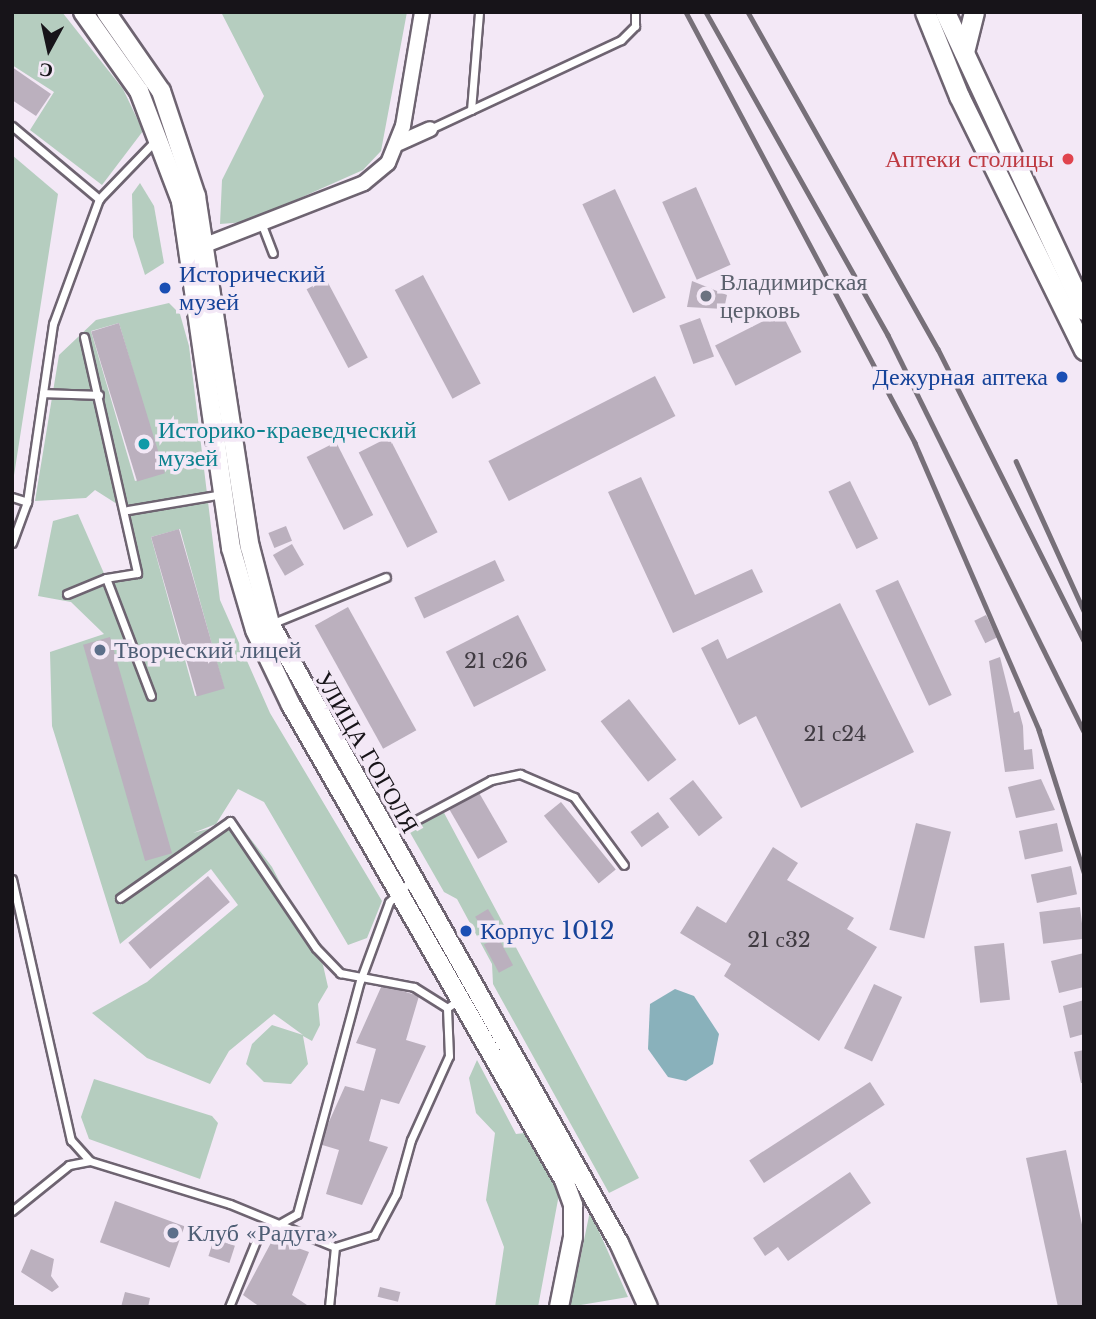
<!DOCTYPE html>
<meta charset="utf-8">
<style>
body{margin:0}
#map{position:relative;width:1096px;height:1319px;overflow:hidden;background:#f3e8f6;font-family:"Libre Baskerville",serif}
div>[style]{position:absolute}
.green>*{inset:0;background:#b5cdbf}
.water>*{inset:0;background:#89b1bb}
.building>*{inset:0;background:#bbb0be;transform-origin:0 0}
.roads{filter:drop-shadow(2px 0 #6e6471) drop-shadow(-2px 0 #6e6471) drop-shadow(0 2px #6e6471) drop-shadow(0 -2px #6e6471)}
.service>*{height:7px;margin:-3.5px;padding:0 3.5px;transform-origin:3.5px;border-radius:3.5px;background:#fff}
.minor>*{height:14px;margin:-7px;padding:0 7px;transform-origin:7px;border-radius:7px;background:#fff}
.tertiary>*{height:18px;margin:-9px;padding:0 9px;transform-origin:9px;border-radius:9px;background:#fff}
.secondary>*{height:19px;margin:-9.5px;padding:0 9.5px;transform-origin:9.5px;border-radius:9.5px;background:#fff}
.rail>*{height:4.5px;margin:-2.25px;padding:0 2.25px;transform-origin:2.25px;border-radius:2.25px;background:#777079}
.dots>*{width:19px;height:19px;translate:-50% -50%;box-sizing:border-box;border:4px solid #f3e8f6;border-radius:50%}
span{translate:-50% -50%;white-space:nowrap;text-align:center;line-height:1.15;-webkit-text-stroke:7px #f3e8f6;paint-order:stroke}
.number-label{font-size:21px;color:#403b42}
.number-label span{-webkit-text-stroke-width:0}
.health-label{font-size:24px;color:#be3a42}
.right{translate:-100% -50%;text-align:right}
.transit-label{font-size:24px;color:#164399}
.left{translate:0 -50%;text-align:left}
.worship-label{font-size:24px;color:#5b616d}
.culture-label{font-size:24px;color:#0d838f}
.service-label{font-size:24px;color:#4e5e75}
.street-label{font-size:24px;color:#171419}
.frame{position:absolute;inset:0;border:14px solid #171419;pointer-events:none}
.north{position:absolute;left:14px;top:14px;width:70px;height:70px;-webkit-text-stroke:5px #f3e8f6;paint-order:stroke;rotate:188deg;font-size:19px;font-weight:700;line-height:28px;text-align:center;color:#171419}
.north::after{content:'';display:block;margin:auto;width:24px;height:32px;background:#171419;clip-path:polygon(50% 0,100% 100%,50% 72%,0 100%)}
</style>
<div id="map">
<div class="green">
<div style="clip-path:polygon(12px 12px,62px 12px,123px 89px,143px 131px,102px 185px,30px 130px,54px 92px,12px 65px)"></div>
<div style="clip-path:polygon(221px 12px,407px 12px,381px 151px,363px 170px,246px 222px,220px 224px,222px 180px,264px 96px)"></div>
<div style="clip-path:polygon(12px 155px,58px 194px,12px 488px)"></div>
<div style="clip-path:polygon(140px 183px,154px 206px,164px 263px,145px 275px,133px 237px,132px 194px)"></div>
<div style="clip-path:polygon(evenodd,169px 303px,180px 314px,189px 346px,220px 600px,270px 713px,382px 901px,367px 938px,348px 945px,264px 802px,238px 789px,216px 824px,193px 833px,237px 821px,272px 867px,323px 965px,328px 987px,318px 1004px,320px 1025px,312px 1041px,303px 1036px,308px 1064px,291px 1084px,264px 1082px,246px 1064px,252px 1044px,272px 1025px,303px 1035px,274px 1014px,229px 1051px,210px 1084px,147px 1058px,92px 1013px,147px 982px,238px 905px,211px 869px,120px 944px,52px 726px,50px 652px,104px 634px,71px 602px,38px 596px,53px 521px,78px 514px,106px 578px,137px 573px,128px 511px,95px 490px,86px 498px,35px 501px,59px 355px,96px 320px,169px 303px,119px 323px,163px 473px,135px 481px,91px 331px,119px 323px,169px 303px,180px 529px,224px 688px,195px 696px,151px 537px,180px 529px)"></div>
<div style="clip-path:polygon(442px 809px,639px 1178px,609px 1193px,493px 984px,492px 964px,457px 899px,444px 892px,408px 829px)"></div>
<div style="clip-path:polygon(477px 1060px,516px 1134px,533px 1132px,560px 1189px,538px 1307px,495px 1307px,504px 1247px,486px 1200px,495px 1133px,476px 1113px,469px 1078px)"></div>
<div style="clip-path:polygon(94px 1079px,212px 1116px,218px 1123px,200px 1179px,89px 1139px,81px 1117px)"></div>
<div style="clip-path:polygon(590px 1211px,628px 1297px,569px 1307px,578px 1269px)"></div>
</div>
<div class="water">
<div style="clip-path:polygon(675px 989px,694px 996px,719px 1034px,713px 1064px,686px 1081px,668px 1077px,648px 1049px,650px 1004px)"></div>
</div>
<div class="building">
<div style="clip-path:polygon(12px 67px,51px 94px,36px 116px,12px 100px)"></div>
<div style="left:696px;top:187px;width:85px;height:37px;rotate:66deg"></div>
<div style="left:615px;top:189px;width:120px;height:36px;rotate:65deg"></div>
<div style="left:423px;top:275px;width:123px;height:32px;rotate:62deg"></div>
<div style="left:326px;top:279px;width:89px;height:22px;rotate:62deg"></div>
<div style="clip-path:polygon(692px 281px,727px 295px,724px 309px,687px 307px)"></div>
<div style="left:781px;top:312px;width:45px;height:74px;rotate:63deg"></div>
<div style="left:700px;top:318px;width:41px;height:22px;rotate:70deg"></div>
<div style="left:119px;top:323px;width:157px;height:29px;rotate:73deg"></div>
<div style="left:655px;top:376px;width:45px;height:187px;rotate:63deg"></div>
<div style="left:389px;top:437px;width:107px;height:34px;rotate:63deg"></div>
<div style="left:336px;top:442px;width:82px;height:33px;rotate:63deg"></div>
<div style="clip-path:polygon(641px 477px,695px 595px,752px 569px,763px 592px,673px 633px,608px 492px)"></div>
<div style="left:850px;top:481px;width:64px;height:24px;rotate:64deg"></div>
<div style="left:286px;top:526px;width:16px;height:19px;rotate:68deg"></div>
<div style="left:179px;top:529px;width:166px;height:29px;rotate:74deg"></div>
<div style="left:292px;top:544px;width:24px;height:22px;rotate:60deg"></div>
<div style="left:495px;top:560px;width:23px;height:89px;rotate:65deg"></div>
<div style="left:898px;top:580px;width:127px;height:25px;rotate:65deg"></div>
<div style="clip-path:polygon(840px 603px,914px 752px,801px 808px,756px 716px,739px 725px,701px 648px,718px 639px,727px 659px)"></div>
<div style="left:348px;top:607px;width:141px;height:38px;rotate:61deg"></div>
<div style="left:518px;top:615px;width:62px;height:81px;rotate:63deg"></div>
<div style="left:986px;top:615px;width:25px;height:13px;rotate:64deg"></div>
<div style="left:110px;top:637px;width:225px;height:28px;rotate:74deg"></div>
<div style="clip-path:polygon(1000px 657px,1014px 713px,1019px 711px,1023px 726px,1024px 750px,1032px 749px,1034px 769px,1005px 772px,989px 661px)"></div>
<div style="left:629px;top:699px;width:77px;height:36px;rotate:52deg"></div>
<div style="clip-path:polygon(1041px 779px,1055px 810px,1016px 818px,1008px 787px)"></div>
<div style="left:693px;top:780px;width:48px;height:30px;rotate:52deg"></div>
<div style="left:478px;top:791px;width:59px;height:34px;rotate:60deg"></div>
<div style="left:561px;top:802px;width:87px;height:22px;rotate:51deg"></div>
<div style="left:658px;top:812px;width:19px;height:34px;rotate:54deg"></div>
<div style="left:916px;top:823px;width:36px;height:110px;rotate:14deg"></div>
<div style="left:1057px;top:823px;width:29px;height:39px;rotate:78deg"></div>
<div style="clip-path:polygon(773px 847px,798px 863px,787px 880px,854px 918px,847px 929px,877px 947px,819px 1041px,724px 976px,731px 964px,680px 933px,697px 906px,726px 923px)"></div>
<div style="left:1071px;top:866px;width:29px;height:41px;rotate:78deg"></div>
<div style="left:208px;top:876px;width:34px;height:104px;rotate:50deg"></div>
<div style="left:1080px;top:907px;width:32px;height:41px;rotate:83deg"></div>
<div style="left:488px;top:909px;width:17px;height:15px;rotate:59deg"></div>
<div style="left:498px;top:937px;width:32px;height:16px;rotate:62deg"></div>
<div style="left:1004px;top:943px;width:57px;height:30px;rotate:84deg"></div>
<div style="clip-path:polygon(1084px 953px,1084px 987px,1059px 993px,1051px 961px)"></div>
<div style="left:874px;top:984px;width:31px;height:71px;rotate:25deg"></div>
<div style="clip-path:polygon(382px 985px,419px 996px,406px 1040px,426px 1046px,399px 1104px,381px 1099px,369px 1141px,388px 1147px,362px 1205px,326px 1194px,339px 1150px,319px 1144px,345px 1086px,364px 1091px,376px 1049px,356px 1043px)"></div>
<div style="clip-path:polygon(1084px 1000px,1084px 1034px,1070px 1038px,1063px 1006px)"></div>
<div style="clip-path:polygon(1084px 1050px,1084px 1083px,1081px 1083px,1074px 1052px)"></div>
<div style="left:870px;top:1082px;width:27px;height:144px;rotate:57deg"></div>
<div style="clip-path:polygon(1066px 1150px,1084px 1234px,1084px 1307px,1058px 1307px,1026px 1158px)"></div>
<div style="clip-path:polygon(850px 1172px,871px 1203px,788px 1261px,778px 1247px,765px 1256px,753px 1238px)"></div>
<div style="left:115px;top:1201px;width:74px;height:44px;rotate:20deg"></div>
<div style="left:214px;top:1239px;width:22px;height:18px;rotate:18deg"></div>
<div style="clip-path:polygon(273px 1239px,309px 1252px,292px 1295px,310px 1307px,260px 1307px,243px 1295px)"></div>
<div style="clip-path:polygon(31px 1249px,54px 1259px,51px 1276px,59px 1287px,52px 1292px,21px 1272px)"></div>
<div style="left:380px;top:1287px;width:21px;height:10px;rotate:14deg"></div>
<div style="clip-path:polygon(125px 1292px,150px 1298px,148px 1307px,121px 1307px)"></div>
</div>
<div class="roads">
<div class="service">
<div style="left:471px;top:110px;width:98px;rotate:-85.3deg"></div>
<div style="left:12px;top:126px;width:114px;rotate:40deg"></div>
<div style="left:430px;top:129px;width:211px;rotate:-25deg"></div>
<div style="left:621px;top:40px;width:20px;rotate:-45deg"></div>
<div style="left:635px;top:26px;width:14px;rotate:-90deg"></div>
<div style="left:262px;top:225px;width:30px;rotate:69deg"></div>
<div style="left:84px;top:337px;width:242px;rotate:77.3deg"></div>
<div style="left:137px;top:573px;width:31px;rotate:171deg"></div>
<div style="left:106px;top:578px;width:126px;rotate:69.1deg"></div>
<div style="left:43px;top:393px;width:56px;rotate:2deg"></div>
<div style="left:12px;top:497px;width:16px;rotate:18deg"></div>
<div style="left:128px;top:510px;width:96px;rotate:-9.6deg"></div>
<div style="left:12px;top:543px;width:44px;rotate:-69.9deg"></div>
<div style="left:27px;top:502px;width:180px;rotate:-81.7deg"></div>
<div style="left:53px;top:324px;width:133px;rotate:-69.8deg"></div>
<div style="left:99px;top:199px;width:83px;rotate:-46deg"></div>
<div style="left:67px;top:594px;width:42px;rotate:-22.3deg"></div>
<div style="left:271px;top:624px;width:124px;rotate:-22.2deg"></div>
<div style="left:390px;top:834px;width:115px;rotate:-28.1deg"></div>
<div style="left:491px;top:780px;width:30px;rotate:-12deg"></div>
<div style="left:520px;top:774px;width:59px;rotate:23.1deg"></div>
<div style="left:574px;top:797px;width:84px;rotate:53.7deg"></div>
<div style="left:12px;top:879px;width:268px;rotate:77.3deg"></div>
<div style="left:71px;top:1140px;width:28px;rotate:48deg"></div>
<div style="left:90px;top:1161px;width:146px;rotate:17.1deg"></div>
<div style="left:230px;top:1204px;width:113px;rotate:22.3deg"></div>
<div style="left:120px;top:898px;width:134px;rotate:-35deg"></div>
<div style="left:230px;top:821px;width:153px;rotate:55.9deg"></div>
<div style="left:316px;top:948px;width:35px;rotate:46deg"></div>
<div style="left:340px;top:973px;width:75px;rotate:10.7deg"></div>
<div style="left:414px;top:987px;width:39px;rotate:32deg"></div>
<div style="left:12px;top:1211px;width:73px;rotate:-38.9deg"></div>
<div style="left:69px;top:1165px;width:21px;rotate:-11deg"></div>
<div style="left:229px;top:1307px;width:77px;rotate:-67.8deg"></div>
<div style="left:258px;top:1236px;width:45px;rotate:-29.4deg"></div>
<div style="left:297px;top:1214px;width:241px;rotate:-74.9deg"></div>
<div style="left:360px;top:981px;width:84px;rotate:-69.8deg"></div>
<div style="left:389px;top:902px;width:33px;rotate:-44deg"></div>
<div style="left:329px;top:1307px;width:60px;rotate:-84.3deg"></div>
<div style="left:335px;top:1247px;width:41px;rotate:-17.1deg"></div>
<div style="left:374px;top:1235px;width:47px;rotate:-61.8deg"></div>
<div style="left:396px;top:1194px;width:56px;rotate:-74.5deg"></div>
<div style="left:411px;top:1140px;width:92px;rotate:-65.7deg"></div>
<div style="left:449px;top:1056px;width:48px;rotate:-92.4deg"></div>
<div style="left:447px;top:1008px;width:16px;rotate:-35deg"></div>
</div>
<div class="minor">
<div style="left:399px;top:143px;width:34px;rotate:-24deg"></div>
<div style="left:195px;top:249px;width:181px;rotate:-21.3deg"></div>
<div style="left:364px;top:183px;width:31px;rotate:-40deg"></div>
<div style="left:388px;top:163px;width:40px;rotate:-68deg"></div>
<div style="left:403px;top:126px;width:116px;rotate:-80.5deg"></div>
</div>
<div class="tertiary">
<div style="left:83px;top:12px;width:97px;rotate:54.7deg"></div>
<div style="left:139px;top:91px;width:118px;rotate:69.1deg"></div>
<div style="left:181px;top:201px;width:351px;rotate:81.8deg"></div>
<div style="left:231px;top:548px;width:85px;rotate:73.7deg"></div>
<div style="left:255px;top:630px;width:83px;rotate:64.4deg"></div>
<div style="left:291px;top:705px;width:548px;rotate:60.11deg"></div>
<div style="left:564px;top:1180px;width:27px;rotate:70deg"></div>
<div style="left:573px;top:1205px;width:32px;rotate:90deg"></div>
<div style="left:573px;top:1237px;width:71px;rotate:101.3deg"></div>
<div style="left:106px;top:12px;width:96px;rotate:55.2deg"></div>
<div style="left:161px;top:91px;width:111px;rotate:71.6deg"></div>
<div style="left:196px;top:196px;width:355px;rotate:81.3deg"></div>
<div style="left:250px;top:547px;width:80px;rotate:75.4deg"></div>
<div style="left:270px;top:624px;width:711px;rotate:60.59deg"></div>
<div style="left:619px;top:1243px;width:70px;rotate:65.6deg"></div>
</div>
<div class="secondary">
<div style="left:925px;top:12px;width:91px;rotate:68deg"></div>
<div style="left:959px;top:96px;width:283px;rotate:63.8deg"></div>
<div style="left:945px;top:12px;width:329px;rotate:65deg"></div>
<div style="left:964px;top:52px;width:41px;rotate:-76deg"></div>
</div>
</div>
<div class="rail">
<div style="left:686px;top:12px;width:488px;rotate:62deg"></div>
<div style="left:915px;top:443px;width:313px;rotate:66.6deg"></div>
<div style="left:1039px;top:730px;width:149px;rotate:72.4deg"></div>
<div style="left:706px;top:12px;width:371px;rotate:60.6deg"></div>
<div style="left:888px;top:335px;width:443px;rotate:63.7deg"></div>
<div style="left:748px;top:12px;width:387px;rotate:60.6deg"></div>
<div style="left:938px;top:349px;width:326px;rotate:63.4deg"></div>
<div style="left:1016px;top:461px;width:165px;rotate:65.6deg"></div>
</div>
<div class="dots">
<div style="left:1068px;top:159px;background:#e0444e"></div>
<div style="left:165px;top:288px;background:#1a4fb4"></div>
<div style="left:706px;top:296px;background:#6b7280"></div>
<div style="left:1062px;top:377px;background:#1a4fb4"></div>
<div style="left:144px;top:444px;background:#0f9aa8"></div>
<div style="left:100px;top:650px;background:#5c6f8a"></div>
<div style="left:466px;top:931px;background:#1a4fb4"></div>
<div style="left:173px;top:1233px;background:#5c6f8a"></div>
</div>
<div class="number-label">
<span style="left:496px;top:661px">21 с26</span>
<span style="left:835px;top:734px">21 с24</span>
<span style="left:779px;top:940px">21 с32</span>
</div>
<div class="health-label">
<span class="right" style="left:1054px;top:159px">Аптеки столицы</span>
</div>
<div class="transit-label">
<span class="left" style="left:179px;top:288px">Исторический<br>музей</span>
<span class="right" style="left:1048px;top:377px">Дежурная аптека</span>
<span class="left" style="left:480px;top:931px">Корпус 1012</span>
</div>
<div class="worship-label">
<span class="left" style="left:720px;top:296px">Владимирская<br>церковь</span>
</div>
<div class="culture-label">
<span class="left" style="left:158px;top:444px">Историко-краеведческий<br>музей</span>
</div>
<div class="service-label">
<span class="left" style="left:114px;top:650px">Творческий лицей</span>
<span class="left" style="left:187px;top:1233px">Клуб «Радуга»</span>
</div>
<div class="street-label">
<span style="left:367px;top:752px;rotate:60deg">УЛИЦА ГОГОЛЯ</span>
</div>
<div class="frame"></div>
<div class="north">С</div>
</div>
